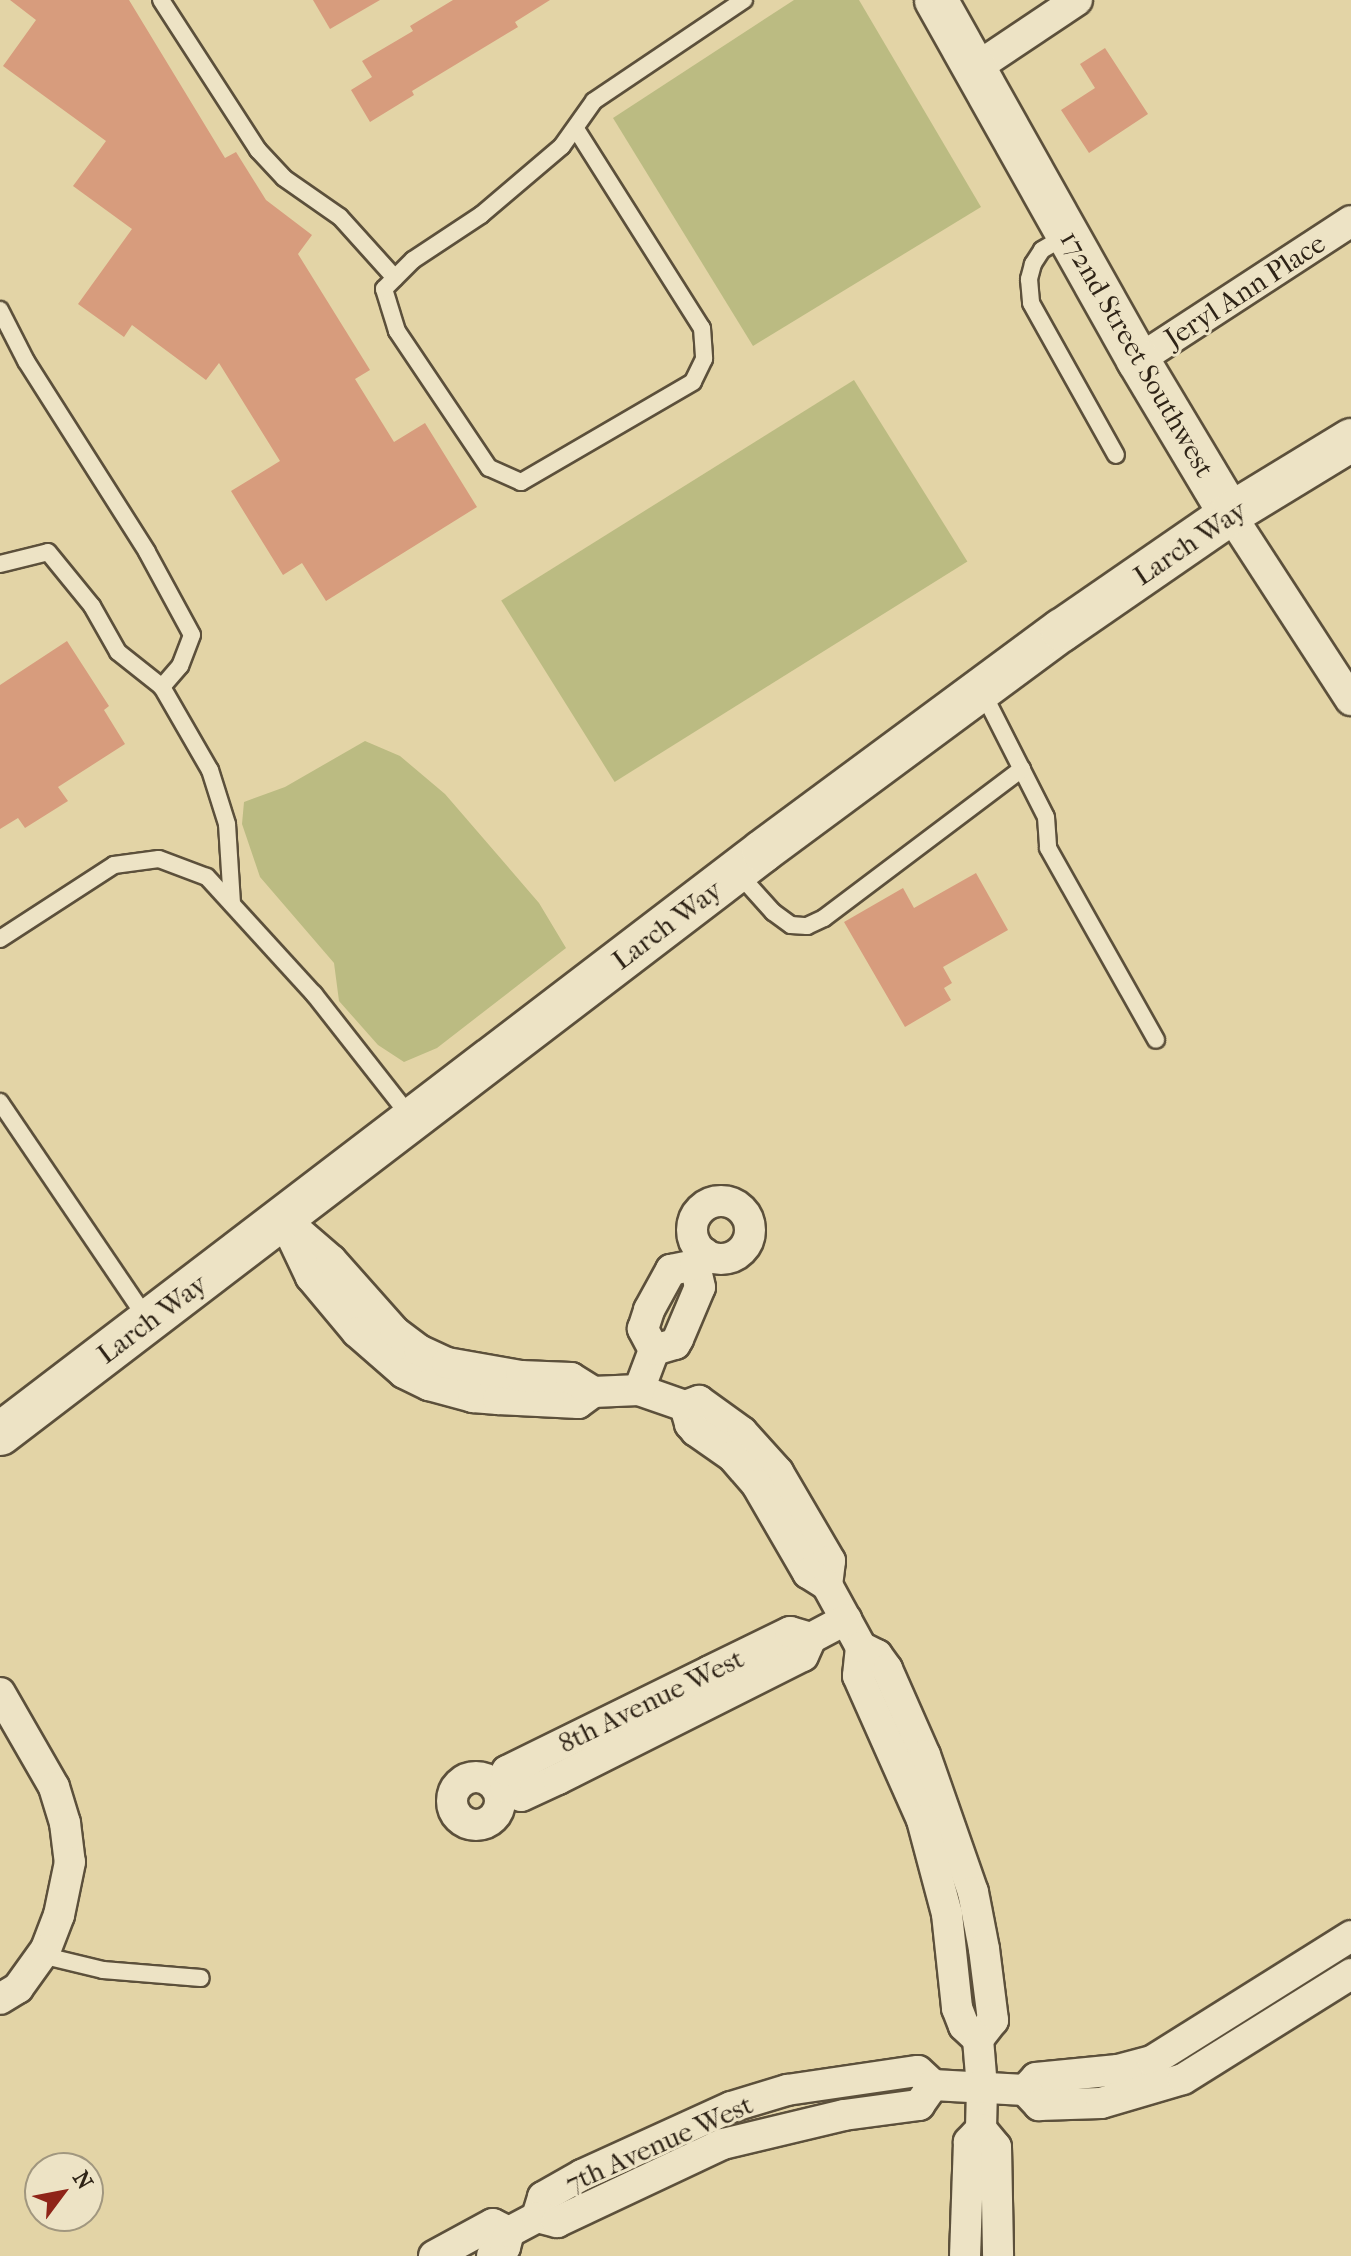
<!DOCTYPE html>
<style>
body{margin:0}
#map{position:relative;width:1351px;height:2256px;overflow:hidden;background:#e3d4a6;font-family:"IM FELL French Canon",serif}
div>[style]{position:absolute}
.green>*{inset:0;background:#bbbb82;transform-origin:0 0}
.building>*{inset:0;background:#d79c7d}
.roads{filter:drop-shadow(2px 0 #5c503b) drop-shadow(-2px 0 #5c503b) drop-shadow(0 2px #5c503b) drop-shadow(0 -2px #5c503b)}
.lane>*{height:16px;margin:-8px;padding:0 8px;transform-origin:8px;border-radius:8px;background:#ede3c5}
.street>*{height:30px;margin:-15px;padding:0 15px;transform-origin:15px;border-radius:15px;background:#ede3c5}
.street>.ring{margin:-15px;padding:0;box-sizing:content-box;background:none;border:30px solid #ede3c5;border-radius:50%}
.secondary>*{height:42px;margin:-21px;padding:0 21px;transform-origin:21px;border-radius:21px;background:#ede3c5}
span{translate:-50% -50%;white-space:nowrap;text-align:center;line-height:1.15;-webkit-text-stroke:6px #ede3c5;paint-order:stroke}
.street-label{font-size:28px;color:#2f2417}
.north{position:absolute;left:24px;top:2152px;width:80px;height:80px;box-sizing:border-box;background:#ede3c5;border:2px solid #a1977f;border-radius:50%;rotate:58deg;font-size:22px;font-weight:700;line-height:32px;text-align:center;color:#2f2417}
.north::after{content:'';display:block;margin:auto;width:28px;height:36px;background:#8f2418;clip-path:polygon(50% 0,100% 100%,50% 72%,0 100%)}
</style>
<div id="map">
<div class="green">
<div style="clip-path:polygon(794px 0,859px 0,981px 207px,753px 346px,613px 118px)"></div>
<div style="left:854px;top:380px;width:214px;height:416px;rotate:58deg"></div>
<div style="clip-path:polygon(365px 741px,400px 756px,445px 794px,539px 903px,566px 948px,437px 1048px,404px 1062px,378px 1045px,339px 1001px,334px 963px,260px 877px,242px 824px,244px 802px,285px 787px)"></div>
</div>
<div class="building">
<div style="clip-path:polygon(10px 0,129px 0,225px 158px,236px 152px,266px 200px,312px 235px,298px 254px,370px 370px,355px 379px,394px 442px,425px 423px,477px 507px,326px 601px,302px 563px,283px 575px,231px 491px,280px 461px,219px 363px,206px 380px,132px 325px,124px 337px,78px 304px,132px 229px,73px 186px,106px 141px,3px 66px,36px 20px)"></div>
<div style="clip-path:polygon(313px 0,380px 0,330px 29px)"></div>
<div style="clip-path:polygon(453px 0,550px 0,515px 22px,518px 27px,412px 91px,414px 95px,370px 122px,351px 90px,372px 77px,362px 61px,413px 31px,410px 26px)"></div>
<div style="clip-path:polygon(1105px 48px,1148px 114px,1089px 153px,1061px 110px,1095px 88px,1080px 64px)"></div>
<div style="clip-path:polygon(67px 641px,109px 706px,104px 710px,125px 744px,58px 787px,68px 801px,25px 828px,18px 818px,0 829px,0 685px)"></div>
<div style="clip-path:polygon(976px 873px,1008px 930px,943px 967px,952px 983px,944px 988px,951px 1000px,905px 1027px,844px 922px,903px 888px,914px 908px)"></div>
</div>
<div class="roads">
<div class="lane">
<div style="left:161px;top:0;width:179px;rotate:57.1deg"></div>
<div style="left:258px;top:150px;width:38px;rotate:47deg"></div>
<div style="left:284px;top:178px;width:68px;rotate:34.9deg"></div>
<div style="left:340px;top:217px;width:82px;rotate:48deg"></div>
<div style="left:576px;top:129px;width:236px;rotate:57.7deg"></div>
<div style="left:702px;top:328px;width:31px;rotate:86deg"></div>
<div style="left:704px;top:359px;width:25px;rotate:116deg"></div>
<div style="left:693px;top:382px;width:199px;rotate:149.8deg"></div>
<div style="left:521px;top:482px;width:35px;rotate:-156deg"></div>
<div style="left:489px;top:468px;width:165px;rotate:-123.9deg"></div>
<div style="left:397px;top:331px;width:44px;rotate:-107.2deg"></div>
<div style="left:384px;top:289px;width:41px;rotate:-45deg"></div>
<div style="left:413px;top:260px;width:82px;rotate:-33.5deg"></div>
<div style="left:481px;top:215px;width:106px;rotate:-40.4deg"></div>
<div style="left:562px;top:146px;width:55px;rotate:-54.6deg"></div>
<div style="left:594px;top:101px;width:181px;rotate:-34deg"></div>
<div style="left:1066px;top:236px;width:28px;rotate:150deg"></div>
<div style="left:1042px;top:250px;width:17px;rotate:123deg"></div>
<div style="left:1033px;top:264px;width:16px;rotate:105deg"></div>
<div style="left:1029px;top:279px;width:24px;rotate:85deg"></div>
<div style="left:1031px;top:303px;width:174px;rotate:60.8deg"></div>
<div style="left:0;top:310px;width:57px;rotate:63deg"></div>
<div style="left:26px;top:361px;width:226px;rotate:57.6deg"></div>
<div style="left:147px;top:552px;width:94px;rotate:61.5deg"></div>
<div style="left:192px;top:635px;width:33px;rotate:111deg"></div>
<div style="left:180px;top:666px;width:28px;rotate:131deg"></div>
<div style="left:162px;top:687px;width:96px;rotate:60deg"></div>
<div style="left:210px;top:770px;width:57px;rotate:72.5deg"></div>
<div style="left:227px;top:824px;width:79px;rotate:86.4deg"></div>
<div style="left:0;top:564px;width:49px;rotate:-14deg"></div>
<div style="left:48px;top:552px;width:70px;rotate:50.8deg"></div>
<div style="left:92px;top:606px;width:53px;rotate:60.5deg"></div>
<div style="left:118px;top:652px;width:56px;rotate:38.5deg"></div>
<div style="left:982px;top:691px;width:141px;rotate:63.1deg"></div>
<div style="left:1046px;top:817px;width:31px;rotate:86deg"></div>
<div style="left:1048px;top:848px;width:220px;rotate:60.6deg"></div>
<div style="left:737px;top:872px;width:54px;rotate:48deg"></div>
<div style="left:773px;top:912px;width:22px;rotate:36deg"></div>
<div style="left:791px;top:925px;width:16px;rotate:4deg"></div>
<div style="left:807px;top:926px;width:19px;rotate:-25deg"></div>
<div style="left:824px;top:918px;width:248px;rotate:-37deg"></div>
<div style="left:0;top:939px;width:136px;rotate:-33deg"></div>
<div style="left:114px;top:865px;width:45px;rotate:-7.6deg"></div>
<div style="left:159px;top:859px;width:51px;rotate:20.6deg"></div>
<div style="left:207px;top:877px;width:159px;rotate:47.6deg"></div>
<div style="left:314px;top:994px;width:159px;rotate:51.9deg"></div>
<div style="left:0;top:1102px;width:262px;rotate:55.9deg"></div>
<div style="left:41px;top:1955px;width:64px;rotate:13.6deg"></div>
<div style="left:103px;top:1970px;width:98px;rotate:4.7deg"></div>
</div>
<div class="street">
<div style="left:974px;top:69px;width:124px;rotate:-33.8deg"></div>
<div style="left:1138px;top:360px;width:254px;rotate:-33.1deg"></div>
<div style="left:1230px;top:514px;width:222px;rotate:57deg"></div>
<div class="ring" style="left:692px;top:1201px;width:28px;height:28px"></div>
<div style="left:284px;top:1220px;width:63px;rotate:64.7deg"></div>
<div style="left:311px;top:1277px;width:72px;rotate:50.1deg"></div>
<div style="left:357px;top:1332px;width:62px;rotate:41.1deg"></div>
<div style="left:404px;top:1373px;width:28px;rotate:26deg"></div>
<div style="left:429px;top:1385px;width:46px;rotate:15.3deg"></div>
<div style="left:473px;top:1397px;width:25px;rotate:5deg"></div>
<div style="left:498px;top:1399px;width:80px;rotate:2.9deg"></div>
<div style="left:578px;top:1403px;width:19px;rotate:-36deg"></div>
<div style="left:593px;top:1392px;width:46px;rotate:-2.5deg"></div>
<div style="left:639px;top:1390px;width:49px;rotate:19.2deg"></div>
<div style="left:685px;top:1406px;width:15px;rotate:-20deg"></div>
<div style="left:699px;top:1401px;width:53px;rotate:35.8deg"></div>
<div style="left:742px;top:1432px;width:54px;rotate:48deg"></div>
<div style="left:778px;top:1472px;width:103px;rotate:59.7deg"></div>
<div style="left:830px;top:1561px;width:24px;rotate:97deg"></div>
<div style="left:294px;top:1228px;width:49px;rotate:40.9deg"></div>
<div style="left:331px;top:1260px;width:96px;rotate:48.4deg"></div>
<div style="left:395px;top:1332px;width:30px;rotate:37deg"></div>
<div style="left:419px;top:1350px;width:31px;rotate:25deg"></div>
<div style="left:447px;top:1363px;width:75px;rotate:10deg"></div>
<div style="left:521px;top:1376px;width:50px;rotate:2.3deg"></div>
<div style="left:571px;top:1378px;width:26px;rotate:32deg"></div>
<div style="left:654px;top:1350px;width:22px;rotate:-16deg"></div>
<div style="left:675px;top:1344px;width:6px;rotate:-59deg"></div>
<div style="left:678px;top:1339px;width:56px;rotate:-67.1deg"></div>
<div style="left:700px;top:1287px;width:23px;rotate:-103deg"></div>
<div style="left:639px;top:1390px;width:43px;rotate:-69.4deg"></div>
<div style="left:654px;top:1350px;width:24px;rotate:-118deg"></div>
<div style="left:643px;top:1329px;width:20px;rotate:-72deg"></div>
<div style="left:649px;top:1310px;width:46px;rotate:-61.2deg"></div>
<div style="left:671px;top:1270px;width:25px;rotate:-12deg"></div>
<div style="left:695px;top:1265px;width:15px;rotate:-53deg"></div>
<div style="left:685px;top:1406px;width:19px;rotate:74deg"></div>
<div style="left:690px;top:1424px;width:9px;rotate:49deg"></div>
<div style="left:696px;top:1431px;width:44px;rotate:34.8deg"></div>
<div style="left:732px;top:1456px;width:38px;rotate:49deg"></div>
<div style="left:757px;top:1485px;width:102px;rotate:59.9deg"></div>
<div style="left:808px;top:1573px;width:22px;rotate:32deg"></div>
<div style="left:827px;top:1585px;width:71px;rotate:61.3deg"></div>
<div style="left:861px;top:1647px;width:18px;rotate:27deg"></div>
<div style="left:877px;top:1655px;width:17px;rotate:54deg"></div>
<div style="left:887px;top:1669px;width:94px;rotate:66.2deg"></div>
<div style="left:925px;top:1755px;width:145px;rotate:70.7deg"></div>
<div style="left:973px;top:1892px;width:58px;rotate:79.1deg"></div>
<div style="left:984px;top:1949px;width:72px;rotate:82.8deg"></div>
<div style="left:993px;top:2020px;width:24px;rotate:128deg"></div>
<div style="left:861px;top:1647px;width:29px;rotate:96deg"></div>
<div style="left:858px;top:1676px;width:158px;rotate:66deg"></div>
<div style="left:922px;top:1820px;width:97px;rotate:75.1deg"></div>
<div style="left:947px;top:1914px;width:95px;rotate:83.9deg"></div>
<div style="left:957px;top:2008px;width:19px;rotate:69deg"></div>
<div style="left:964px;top:2026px;width:19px;rotate:43deg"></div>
<div style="left:978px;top:2039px;width:49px;rotate:85.3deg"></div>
<div style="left:982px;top:2088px;width:41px;rotate:91.4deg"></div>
<div style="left:981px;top:2129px;width:18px;rotate:133deg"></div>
<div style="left:969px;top:2142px;width:114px;rotate:92deg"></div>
<div style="left:0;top:1693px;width:108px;rotate:60.1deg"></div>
<div style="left:54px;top:1787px;width:38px;rotate:73deg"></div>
<div style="left:65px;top:1823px;width:39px;rotate:83deg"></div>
<div style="left:70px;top:1862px;width:54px;rotate:101.7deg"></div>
<div style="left:59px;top:1915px;width:36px;rotate:111deg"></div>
<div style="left:46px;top:1949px;width:48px;rotate:125.7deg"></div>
<div style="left:18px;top:1988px;width:21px;rotate:149deg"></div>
<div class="ring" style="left:452px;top:1777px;width:18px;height:18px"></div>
<div style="left:505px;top:1787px;width:18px;rotate:29deg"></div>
<div style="left:521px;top:1796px;width:41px;rotate:-24.7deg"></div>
<div style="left:558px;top:1779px;width:274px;rotate:-26.7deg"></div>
<div style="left:803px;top:1656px;width:20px;rotate:-66deg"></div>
<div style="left:811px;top:1638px;width:40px;rotate:-28deg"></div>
<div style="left:505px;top:1787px;width:16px;rotate:-83deg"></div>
<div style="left:507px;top:1771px;width:226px;rotate:-26.2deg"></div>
<div style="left:710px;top:1671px;width:89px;rotate:-26deg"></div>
<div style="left:790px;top:1632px;width:22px;rotate:16deg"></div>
<div style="left:1025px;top:2090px;width:16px;rotate:-47deg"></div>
<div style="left:1036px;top:2078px;width:82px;rotate:-5.6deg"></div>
<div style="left:1118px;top:2070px;width:35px;rotate:-15deg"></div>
<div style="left:1152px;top:2061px;width:235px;rotate:-32.1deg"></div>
<div style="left:981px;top:2129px;width:23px;rotate:50deg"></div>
<div style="left:996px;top:2147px;width:109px;rotate:88.9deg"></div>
<div style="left:537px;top:2217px;width:21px;rotate:-73deg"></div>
<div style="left:543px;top:2197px;width:45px;rotate:-29.4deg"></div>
<div style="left:582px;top:2175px;width:164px;rotate:-24.5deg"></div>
<div style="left:731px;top:2107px;width:59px;rotate:-16.9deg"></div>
<div style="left:787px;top:2090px;width:132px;rotate:-8.3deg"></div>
<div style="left:918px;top:2071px;width:21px;rotate:43deg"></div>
<div style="left:933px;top:2085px;width:92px;rotate:3.1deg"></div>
<div style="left:1025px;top:2090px;width:21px;rotate:47deg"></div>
<div style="left:1039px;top:2105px;width:62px;rotate:-1.8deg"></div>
<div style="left:1101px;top:2103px;width:85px;rotate:-16.3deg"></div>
<div style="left:1183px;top:2079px;width:198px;rotate:-32deg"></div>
<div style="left:434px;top:2256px;width:67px;rotate:-28.5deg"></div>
<div style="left:493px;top:2224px;width:18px;rotate:27deg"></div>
<div style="left:492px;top:2256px;width:16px;rotate:-35deg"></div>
<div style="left:505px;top:2247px;width:16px;rotate:-75deg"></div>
<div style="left:509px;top:2232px;width:32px;rotate:-28deg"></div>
<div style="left:537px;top:2217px;width:21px;rotate:14deg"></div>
<div style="left:557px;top:2222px;width:183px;rotate:-25.2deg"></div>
<div style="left:723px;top:2144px;width:124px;rotate:-13.5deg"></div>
<div style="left:844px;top:2115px;width:76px;rotate:-7.6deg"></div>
<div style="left:919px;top:2105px;width:24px;rotate:-55deg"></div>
</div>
<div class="secondary">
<div style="left:936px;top:0;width:413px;rotate:60.7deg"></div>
<div style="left:1138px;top:360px;width:179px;rotate:59.1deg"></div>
<div style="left:0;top:1434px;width:960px;rotate:-37.38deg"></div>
<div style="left:763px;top:851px;width:372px;rotate:-36.5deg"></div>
<div style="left:1062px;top:630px;width:204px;rotate:-34.6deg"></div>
<div style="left:1230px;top:514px;width:142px;rotate:-31.4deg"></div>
</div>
</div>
<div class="street-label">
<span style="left:1245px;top:291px;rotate:-33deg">Jeryl Ann Place</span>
<span style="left:1137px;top:354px;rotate:60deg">172nd Street Southwest</span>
<span style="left:1190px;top:543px;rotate:-34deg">Larch Way</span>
<span style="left:667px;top:925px;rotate:-37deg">Larch Way</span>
<span style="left:152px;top:1319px;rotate:-37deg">Larch Way</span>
<span style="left:651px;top:1701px;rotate:-26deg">8th Avenue West</span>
<span style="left:659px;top:2144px;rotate:-24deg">7th Avenue West</span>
</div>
<div class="north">N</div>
</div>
